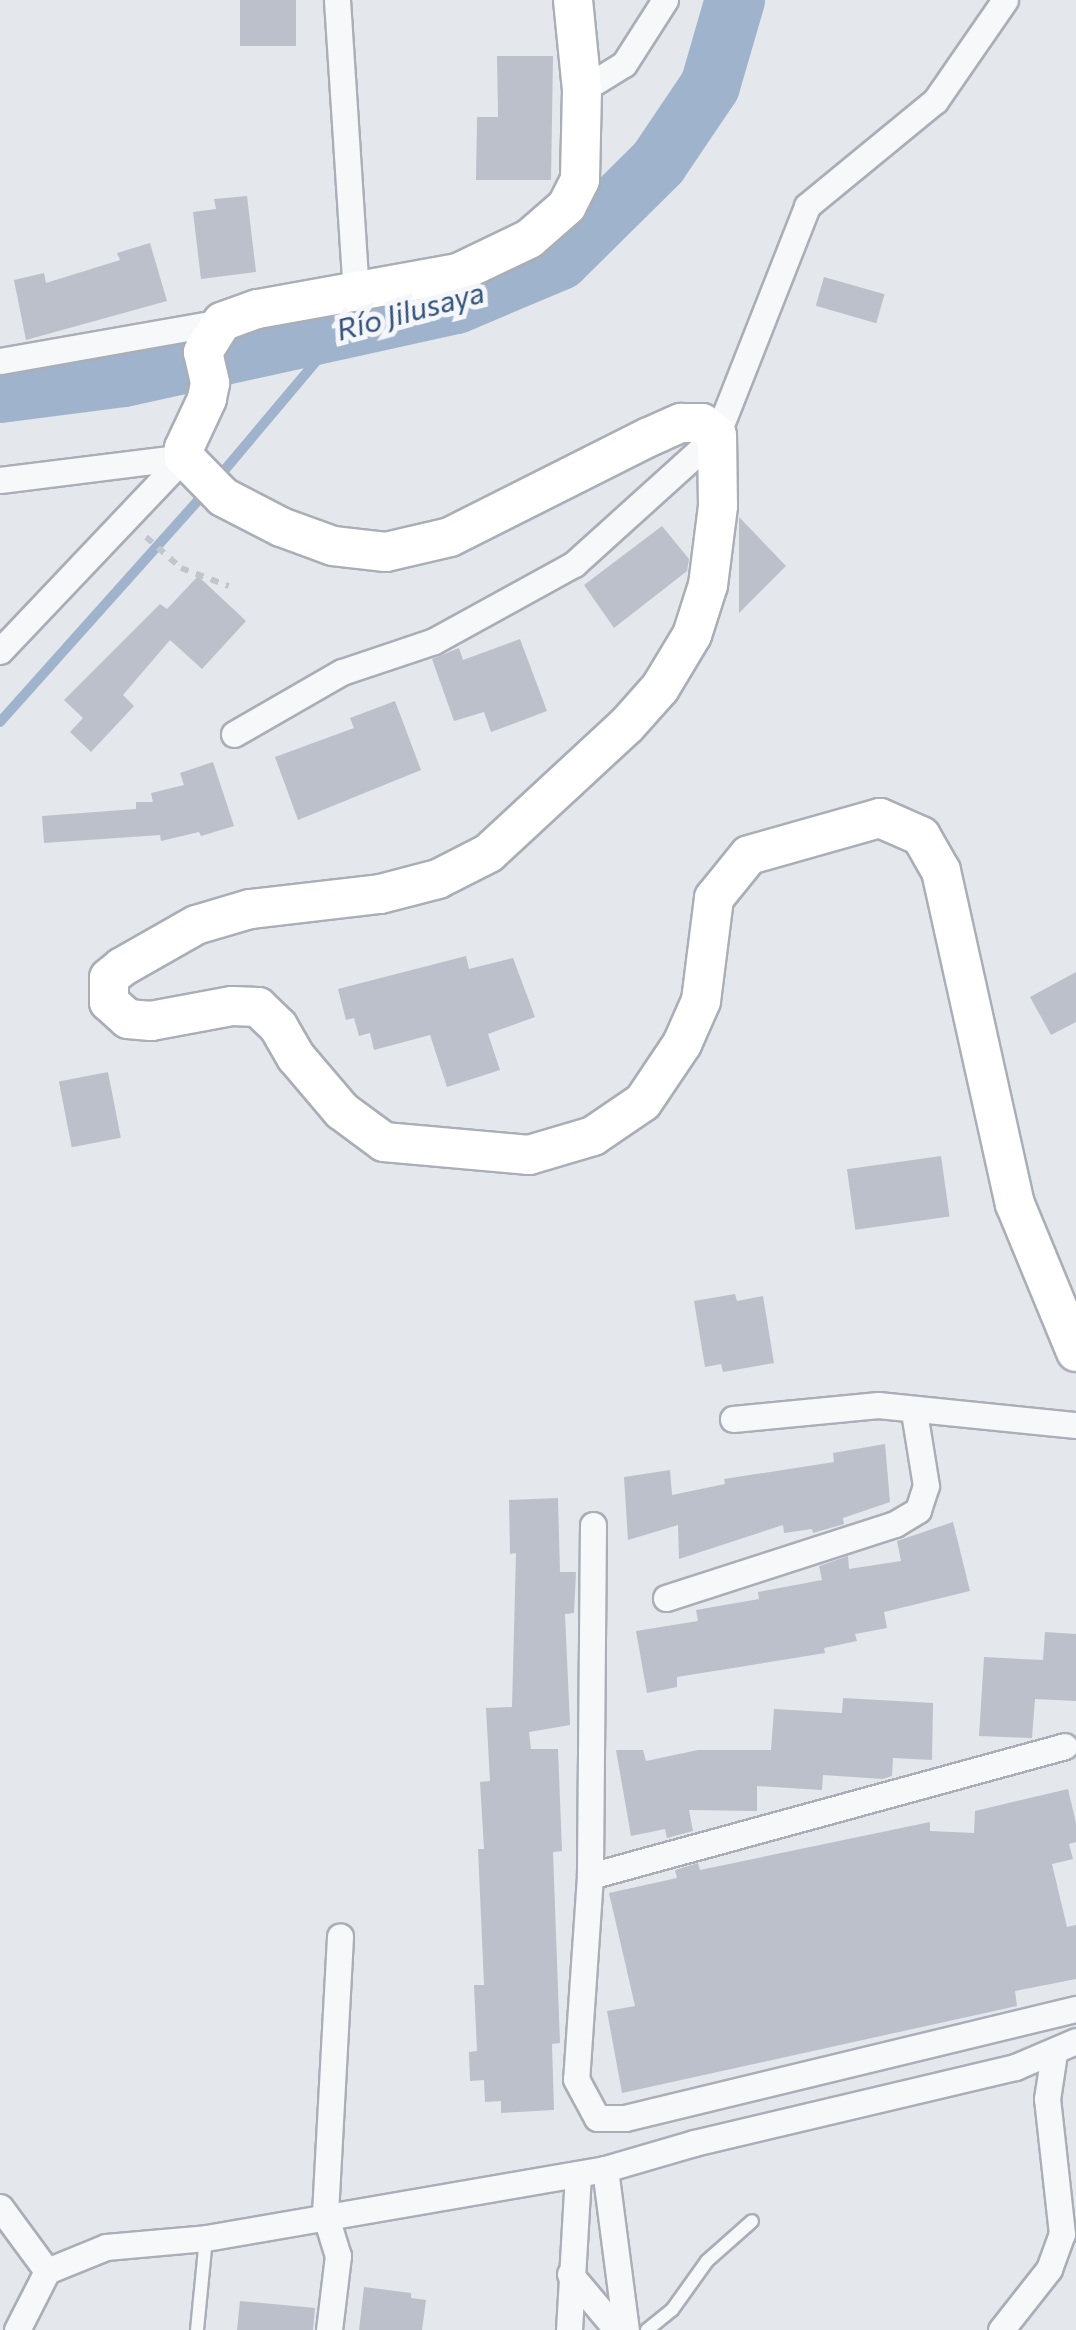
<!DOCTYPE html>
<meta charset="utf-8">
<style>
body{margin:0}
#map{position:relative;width:1076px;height:2330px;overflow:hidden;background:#e4e7ec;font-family:Commissioner,sans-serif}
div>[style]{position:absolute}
.stream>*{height:10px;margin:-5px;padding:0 5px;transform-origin:5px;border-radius:5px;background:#9fb4cc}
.river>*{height:60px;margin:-30px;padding:0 30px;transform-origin:30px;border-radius:30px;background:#9fb4cc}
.building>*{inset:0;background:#bbc0ca;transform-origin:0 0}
.path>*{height:6px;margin-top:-3px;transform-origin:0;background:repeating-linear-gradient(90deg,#c2c5cb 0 8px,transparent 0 16px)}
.roads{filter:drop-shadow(2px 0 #a9aeb7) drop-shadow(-2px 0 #a9aeb7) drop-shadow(0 2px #a9aeb7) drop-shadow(0 -2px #a9aeb7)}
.lane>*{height:12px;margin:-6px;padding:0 6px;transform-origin:6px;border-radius:6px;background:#f7f8fa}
.street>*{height:25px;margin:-12.5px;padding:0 12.5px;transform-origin:12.5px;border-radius:12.5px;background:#f7f8fa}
.secondary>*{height:38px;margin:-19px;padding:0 19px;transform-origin:19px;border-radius:19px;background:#fff}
span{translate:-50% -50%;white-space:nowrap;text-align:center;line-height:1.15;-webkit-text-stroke:10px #f4f6f9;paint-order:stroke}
.water-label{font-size:30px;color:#34527a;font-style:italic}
</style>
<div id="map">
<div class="stream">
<div style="left:217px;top:479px;width:200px;rotate:-49.9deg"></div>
<div style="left:0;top:722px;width:309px;rotate:-48.2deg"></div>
</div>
<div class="river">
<div style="left:0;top:393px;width:125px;rotate:-7.4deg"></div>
<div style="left:124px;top:377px;width:340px;rotate:-12.4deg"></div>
<div style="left:456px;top:304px;width:113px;rotate:-22.9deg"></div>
<div style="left:560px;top:260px;width:138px;rotate:-44.7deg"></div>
<div style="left:658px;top:163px;width:93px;rotate:-56deg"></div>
<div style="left:710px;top:86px;width:90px;rotate:-73.8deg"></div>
</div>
<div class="building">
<div style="left:240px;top:0;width:56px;height:46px"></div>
<div style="clip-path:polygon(497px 56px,553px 56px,551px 180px,476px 180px,477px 117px,498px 117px)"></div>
<div style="clip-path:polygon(247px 196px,256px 272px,201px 279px,193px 212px,216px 209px,214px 199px)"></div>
<div style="clip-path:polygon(150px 243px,167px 301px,26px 340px,14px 280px,44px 273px,46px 283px,120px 260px,117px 253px)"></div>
<div style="left:824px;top:277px;width:63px;height:30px;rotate:16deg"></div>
<div style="clip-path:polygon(739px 517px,786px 566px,739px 613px)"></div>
<div style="clip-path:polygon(662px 526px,689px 559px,687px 571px,614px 628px,584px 585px)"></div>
<div style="clip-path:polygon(198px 576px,246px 621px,202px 669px,170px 640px,123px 695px,134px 706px,91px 752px,70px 732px,83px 718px,64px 700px,160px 604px,167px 609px)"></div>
<div style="clip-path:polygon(520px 639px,547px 711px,491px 732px,484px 712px,454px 721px,432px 659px,459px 648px,463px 660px)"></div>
<div style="clip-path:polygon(395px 701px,421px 770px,298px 820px,275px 757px,354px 728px,350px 718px)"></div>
<div style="clip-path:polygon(213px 762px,234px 826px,201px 836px,199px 832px,161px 841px,160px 835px,44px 843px,42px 816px,136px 809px,136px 802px,153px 802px,151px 793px,184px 785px,180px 773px)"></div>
<div style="clip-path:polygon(466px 956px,469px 969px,513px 958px,535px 1017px,488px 1034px,500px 1070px,447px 1087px,430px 1035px,374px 1050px,370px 1033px,359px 1036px,354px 1018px,346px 1020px,338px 989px)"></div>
<div style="clip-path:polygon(1076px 972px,1076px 1022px,1051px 1035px,1030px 997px)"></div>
<div style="left:108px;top:1072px;width:67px;height:50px;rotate:79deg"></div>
<div style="left:941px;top:1156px;width:61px;height:95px;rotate:82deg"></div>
<div style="clip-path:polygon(735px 1294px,737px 1301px,763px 1296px,774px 1363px,723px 1372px,721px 1364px,705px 1367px,694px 1301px)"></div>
<div style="clip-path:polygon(885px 1444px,890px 1502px,843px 1518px,844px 1524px,813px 1533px,812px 1529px,784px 1533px,783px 1525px,679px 1559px,678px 1525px,628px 1540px,624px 1477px,670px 1470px,672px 1495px,725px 1484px,724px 1479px,834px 1462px,833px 1453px)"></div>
<div style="clip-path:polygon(558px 1498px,560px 1572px,576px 1572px,574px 1613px,565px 1614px,570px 1725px,529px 1732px,531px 1749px,558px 1749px,562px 1851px,553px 1852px,560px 2043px,552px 2044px,554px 2110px,501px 2113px,501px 2101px,485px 2102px,484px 2080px,470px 2081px,469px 2052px,477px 2051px,474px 1985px,484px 1985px,478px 1849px,484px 1849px,480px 1782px,490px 1781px,486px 1708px,512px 1707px,516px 1553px,510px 1554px,509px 1500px)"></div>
<div style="clip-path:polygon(953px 1522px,970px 1591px,884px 1612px,887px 1628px,855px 1634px,857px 1641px,824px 1648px,825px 1653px,677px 1677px,677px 1687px,647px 1693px,636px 1631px,698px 1621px,696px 1610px,759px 1599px,758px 1592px,822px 1580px,819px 1566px,848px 1556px,849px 1569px,901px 1561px,897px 1541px)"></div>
<div style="clip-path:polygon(1045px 1632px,1076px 1634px,1076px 1701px,1035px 1699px,1032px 1738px,979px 1736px,984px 1657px,1043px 1660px)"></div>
<div style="clip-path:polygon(843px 1698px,933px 1703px,932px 1760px,893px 1758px,892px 1776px,883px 1779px,823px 1775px,822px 1790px,757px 1786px,757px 1811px,689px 1810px,693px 1831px,667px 1838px,665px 1829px,631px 1836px,616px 1750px,643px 1750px,646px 1761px,698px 1750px,771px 1750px,774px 1709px,842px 1713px)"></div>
<div style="clip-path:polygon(1068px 1789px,1076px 1823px,1076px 1842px,1069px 1844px,1073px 1859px,1052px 1864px,1067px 1927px,1076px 1925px,1076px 1979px,1015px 1991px,1017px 2006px,622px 2093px,607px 2011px,635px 2006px,609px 1893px,677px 1878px,675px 1870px,698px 1863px,700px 1870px,930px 1822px,930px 1831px,974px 1833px,975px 1811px)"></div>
<div style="clip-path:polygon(364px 2287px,411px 2293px,411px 2298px,426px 2300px,422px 2330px,359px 2330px)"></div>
<div style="clip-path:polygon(240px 2301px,315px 2308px,313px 2330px,237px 2330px)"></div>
</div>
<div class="path">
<div style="left:146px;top:537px;width:47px;rotate:41.5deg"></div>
<div style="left:181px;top:568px;width:51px;rotate:20.6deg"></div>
</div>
<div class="roads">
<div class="lane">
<div style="left:197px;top:2330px;width:92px;rotate:-84.4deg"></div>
<div style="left:647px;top:2330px;width:32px;rotate:-39deg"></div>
<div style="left:672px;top:2310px;width:60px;rotate:-54.5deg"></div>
<div style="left:707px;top:2261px;width:60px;rotate:-41.6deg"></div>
</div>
<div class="street">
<div style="left:337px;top:0;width:294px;rotate:86.3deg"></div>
<div style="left:582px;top:90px;width:49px;rotate:-31.8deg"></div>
<div style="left:624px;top:64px;width:76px;rotate:-57.4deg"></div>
<div style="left:0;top:361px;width:225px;rotate:-10deg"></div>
<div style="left:0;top:480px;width:185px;rotate:-7.1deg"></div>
<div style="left:0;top:651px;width:267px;rotate:-46.5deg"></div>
<div style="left:234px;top:734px;width:125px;rotate:-29.9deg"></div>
<div style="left:342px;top:672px;width:97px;rotate:-18.6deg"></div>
<div style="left:434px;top:641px;width:160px;rotate:-28.8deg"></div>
<div style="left:574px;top:564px;width:193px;rotate:-42.1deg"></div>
<div style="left:717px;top:435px;width:246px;rotate:-68.5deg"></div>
<div style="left:807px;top:206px;width:166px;rotate:-39.4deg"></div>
<div style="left:935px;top:101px;width:123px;rotate:-55.3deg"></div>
<div style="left:733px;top:1419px;width:146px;rotate:-5.5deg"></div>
<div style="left:878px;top:1405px;width:199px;rotate:5.8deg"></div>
<div style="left:593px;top:1525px;width:351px;rotate:90.5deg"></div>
<div style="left:590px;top:1876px;width:203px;rotate:93.9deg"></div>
<div style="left:576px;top:2079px;width:44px;rotate:61.7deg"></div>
<div style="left:597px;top:2118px;width:28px"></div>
<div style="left:625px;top:2118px;width:464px;rotate:-13.6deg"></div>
<div style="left:666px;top:1598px;width:241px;rotate:-17.9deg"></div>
<div style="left:895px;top:1524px;width:27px;rotate:-31deg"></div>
<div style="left:918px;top:1510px;width:25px;rotate:-72deg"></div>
<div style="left:926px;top:1486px;width:75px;rotate:-99.2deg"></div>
<div style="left:590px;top:1876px;width:492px;rotate:-15.3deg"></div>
<div style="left:605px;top:2169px;width:162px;rotate:82.6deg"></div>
<div style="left:0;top:2207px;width:79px;rotate:53.7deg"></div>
<div style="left:570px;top:2274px;width:73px;rotate:50deg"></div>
<div style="left:17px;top:2330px;width:66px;rotate:-63deg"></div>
<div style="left:47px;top:2271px;width:64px;rotate:-22.1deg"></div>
<div style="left:106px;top:2247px;width:100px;rotate:-5.1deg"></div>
<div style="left:206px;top:2238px;width:405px;rotate:-9.8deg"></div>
<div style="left:605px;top:2169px;width:93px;rotate:-16.3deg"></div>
<div style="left:694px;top:2143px;width:330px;rotate:-13.3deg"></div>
<div style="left:1015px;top:2067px;width:66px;rotate:-23.1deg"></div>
<div style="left:329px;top:2330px;width:75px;rotate:-83.1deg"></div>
<div style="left:338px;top:2256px;width:44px;rotate:-107.2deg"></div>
<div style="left:325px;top:2214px;width:278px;rotate:-86.9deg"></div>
<div style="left:569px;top:2330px;width:156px;rotate:-86.7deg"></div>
<div style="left:1001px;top:2330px;width:78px;rotate:-51.8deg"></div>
<div style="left:1049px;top:2269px;width:37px;rotate:-70deg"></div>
<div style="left:1062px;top:2234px;width:136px;rotate:-96.3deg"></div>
<div style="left:1047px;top:2099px;width:47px;rotate:-81.3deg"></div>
</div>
<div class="secondary">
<div style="left:573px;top:0;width:90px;rotate:84.3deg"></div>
<div style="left:582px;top:90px;width:90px;rotate:91.3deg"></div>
<div style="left:580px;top:180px;width:29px;rotate:117deg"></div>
<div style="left:567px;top:206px;width:50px;rotate:139deg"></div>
<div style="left:529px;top:239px;width:79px;rotate:154.4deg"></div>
<div style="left:458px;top:273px;width:204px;rotate:169.8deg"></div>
<div style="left:257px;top:309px;width:37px;rotate:160deg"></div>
<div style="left:222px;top:322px;width:36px;rotate:122deg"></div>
<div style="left:203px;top:352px;width:32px;rotate:77deg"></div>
<div style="left:210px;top:383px;width:16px;rotate:101deg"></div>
<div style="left:207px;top:399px;width:54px;rotate:115.1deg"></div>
<div style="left:184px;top:448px;width:9px;rotate:90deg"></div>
<div style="left:184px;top:457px;width:56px;rotate:45.7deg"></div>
<div style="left:223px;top:497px;width:65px;rotate:27.3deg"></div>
<div style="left:281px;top:527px;width:55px;rotate:20.1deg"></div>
<div style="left:333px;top:546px;width:53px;rotate:6.5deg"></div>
<div style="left:386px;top:552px;width:66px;rotate:-13.2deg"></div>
<div style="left:450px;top:537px;width:223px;rotate:-26.7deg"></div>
<div style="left:649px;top:437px;width:35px;rotate:-24deg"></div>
<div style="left:681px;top:423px;width:21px"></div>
<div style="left:702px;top:423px;width:19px;rotate:39deg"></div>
<div style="left:717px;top:435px;width:71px;rotate:89.2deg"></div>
<div style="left:718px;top:506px;width:80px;rotate:97.2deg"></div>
<div style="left:708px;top:585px;width:52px;rotate:107.7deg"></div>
<div style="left:692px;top:635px;width:62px;rotate:121.1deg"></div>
<div style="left:660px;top:688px;width:50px;rotate:131.7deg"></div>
<div style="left:627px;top:725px;width:188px;rotate:137.2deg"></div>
<div style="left:489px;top:853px;width:57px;rotate:153deg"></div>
<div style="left:438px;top:879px;width:60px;rotate:165.5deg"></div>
<div style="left:380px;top:894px;width:131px;rotate:173.4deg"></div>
<div style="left:250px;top:909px;width:56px;rotate:163.5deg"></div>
<div style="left:196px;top:925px;width:85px;rotate:150.4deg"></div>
<div style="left:122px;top:967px;width:17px;rotate:140deg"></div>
<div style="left:109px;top:978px;width:24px;rotate:90deg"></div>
<div style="left:109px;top:1002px;width:25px;rotate:42deg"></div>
<div style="left:128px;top:1019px;width:23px;rotate:5deg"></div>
<div style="left:151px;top:1021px;width:82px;rotate:-10.5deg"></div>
<div style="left:232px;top:1006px;width:26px;rotate:2deg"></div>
<div style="left:258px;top:1007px;width:28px;rotate:44deg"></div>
<div style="left:278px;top:1026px;width:36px;rotate:60deg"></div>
<div style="left:296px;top:1057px;width:71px;rotate:49.6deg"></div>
<div style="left:342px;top:1111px;width:52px;rotate:36.4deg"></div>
<div style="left:384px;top:1142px;width:146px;rotate:5.1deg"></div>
<div style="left:529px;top:1155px;width:67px;rotate:-16.5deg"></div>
<div style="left:593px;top:1136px;width:60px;rotate:-34.2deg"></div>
<div style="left:643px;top:1102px;width:70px;rotate:-56.1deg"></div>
<div style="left:682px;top:1044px;width:47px;rotate:-66.2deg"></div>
<div style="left:701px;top:1001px;width:104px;rotate:-82.8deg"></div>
<div style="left:714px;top:898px;width:55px;rotate:-50.9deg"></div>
<div style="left:749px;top:855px;width:136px;rotate:-15.8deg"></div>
<div style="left:880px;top:818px;width:45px;rotate:23.7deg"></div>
<div style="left:921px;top:836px;width:40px;rotate:60.3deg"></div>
<div style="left:941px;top:871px;width:341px;rotate:77.5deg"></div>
<div style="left:1015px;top:1204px;width:160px;rotate:67.6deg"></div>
</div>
</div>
<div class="water-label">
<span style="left:410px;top:310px;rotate:-15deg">Río Jilusaya</span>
</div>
</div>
